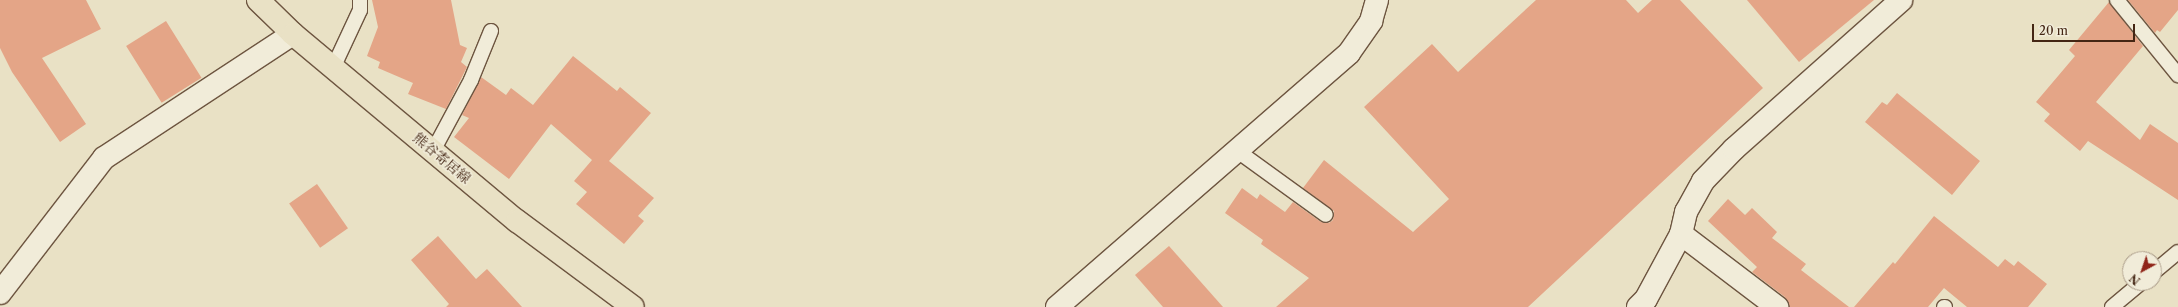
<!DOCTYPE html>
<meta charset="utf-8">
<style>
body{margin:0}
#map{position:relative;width:2178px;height:307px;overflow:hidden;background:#e9e1c5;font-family:"Libre Caslon Text","Noto Serif JP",serif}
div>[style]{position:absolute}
.building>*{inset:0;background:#e4a587;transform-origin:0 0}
.roads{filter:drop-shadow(1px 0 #6d5540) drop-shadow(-1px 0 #6d5540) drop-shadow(0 1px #6d5540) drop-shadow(0 -1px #6d5540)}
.lane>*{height:14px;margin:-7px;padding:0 7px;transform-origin:7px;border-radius:7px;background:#f1ecd9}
.street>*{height:22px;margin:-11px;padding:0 11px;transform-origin:11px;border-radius:11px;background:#f1ecd9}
.primary>*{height:22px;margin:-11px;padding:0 11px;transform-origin:11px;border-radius:11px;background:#e9e1c5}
span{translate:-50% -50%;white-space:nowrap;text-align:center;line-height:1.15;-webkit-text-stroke:3px #f1ecd9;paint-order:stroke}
.street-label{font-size:14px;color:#442614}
.north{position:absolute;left:2122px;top:251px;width:40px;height:40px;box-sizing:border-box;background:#f1ecd9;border:1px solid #ac9d8a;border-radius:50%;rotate:220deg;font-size:11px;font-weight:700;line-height:16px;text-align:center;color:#442614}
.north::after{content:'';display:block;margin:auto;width:14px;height:18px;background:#8f2418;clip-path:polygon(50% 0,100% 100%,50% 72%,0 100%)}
.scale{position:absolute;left:2032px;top:24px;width:103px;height:18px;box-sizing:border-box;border:2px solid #442614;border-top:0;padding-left:5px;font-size:12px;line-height:14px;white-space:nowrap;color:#442614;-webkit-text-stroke:3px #f1ecd9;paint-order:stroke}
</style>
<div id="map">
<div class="building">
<div style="clip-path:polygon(0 0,86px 0,101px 29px,42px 58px,86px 124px,60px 142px,12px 72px,0 48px)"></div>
<div style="clip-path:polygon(372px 0,451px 0,460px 45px,467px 48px,461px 62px,467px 67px,446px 109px,408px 94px,413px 83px,378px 68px,380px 62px,367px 56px,378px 27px)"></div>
<div style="clip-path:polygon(1536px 0,1626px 0,1638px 13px,1652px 0,1680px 0,1763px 88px,1528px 307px,1276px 307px,1309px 278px,1261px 244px,1263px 240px,1225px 213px,1242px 188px,1257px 199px,1260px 194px,1285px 212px,1293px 202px,1321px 222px,1329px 223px,1333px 220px,1334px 211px,1303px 188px,1324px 160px,1413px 232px,1449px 199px,1364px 107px,1432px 44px,1458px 72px)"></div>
<div style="clip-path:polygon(1747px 0,1874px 0,1799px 62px)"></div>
<div style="clip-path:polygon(2128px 0,2178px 0,2178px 10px,2160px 32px,2157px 30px,2155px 33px)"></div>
<div style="clip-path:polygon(2109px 2px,2143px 46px,2096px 102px,2140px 140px,2150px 124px,2178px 143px,2178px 200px,2088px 141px,2080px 151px,2044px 121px,2050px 114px,2036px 102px,2075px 56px,2069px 50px)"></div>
<div style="left:166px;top:21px;width:67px;height:47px;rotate:58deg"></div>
<div style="clip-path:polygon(573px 56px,617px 91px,620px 87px,651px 113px,609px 161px,654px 198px,638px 216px,644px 221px,624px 244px,576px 204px,587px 192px,574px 181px,592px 160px,551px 124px,509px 179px,454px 137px,469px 118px,462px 115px,481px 77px,506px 95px,511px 88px,533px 105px)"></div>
<div style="clip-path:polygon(1897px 93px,1980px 161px,1952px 195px,1865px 122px,1882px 102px,1887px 105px)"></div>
<div style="left:317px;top:184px;width:54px;height:34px;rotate:55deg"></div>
<div style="clip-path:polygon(1728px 199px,1745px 215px,1752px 208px,1777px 232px,1772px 238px,1806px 264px,1801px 270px,1849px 307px,1789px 307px,1785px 297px,1752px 272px,1757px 267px,1708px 221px)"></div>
<div style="clip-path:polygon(1934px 216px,1998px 267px,2005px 259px,2014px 266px,2018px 261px,2047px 284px,2028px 307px,1967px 307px,1944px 288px,1928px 307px,1854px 307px,1893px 262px,1895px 264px)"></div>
<div style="clip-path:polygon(438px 236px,476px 279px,487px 269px,522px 307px,446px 307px,449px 304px,411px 260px)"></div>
<div style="clip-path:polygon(1169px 246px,1223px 307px,1163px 307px,1135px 275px)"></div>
</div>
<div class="roads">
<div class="lane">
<div style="left:2117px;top:0;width:97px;rotate:50.9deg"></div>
<div style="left:333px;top:68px;width:64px;rotate:-65deg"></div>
<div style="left:360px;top:10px;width:10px;rotate:-90deg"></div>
<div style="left:433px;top:151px;width:81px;rotate:-61.8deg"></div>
<div style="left:471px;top:80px;width:53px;rotate:-67.8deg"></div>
<div style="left:1239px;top:152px;width:107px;rotate:35.9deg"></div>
<div style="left:2154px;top:272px;width:31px;rotate:-40deg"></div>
<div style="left:1944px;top:307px;width:1px"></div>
<div style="left:2112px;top:307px;width:38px;rotate:-40deg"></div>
</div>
<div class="street">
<div style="left:1681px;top:234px;width:121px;rotate:37.2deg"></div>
<div style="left:0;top:293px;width:170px;rotate:-52.4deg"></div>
<div style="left:104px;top:158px;width:226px;rotate:-33.3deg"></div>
<div style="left:1057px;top:307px;width:387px;rotate:-41deg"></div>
<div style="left:1349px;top:53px;width:39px;rotate:-55deg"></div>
<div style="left:1371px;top:21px;width:22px;rotate:-74deg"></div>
<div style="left:1638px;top:307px;width:11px;rotate:-45deg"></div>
<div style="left:1646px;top:299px;width:74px;rotate:-61.7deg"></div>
<div style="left:1681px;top:234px;width:23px;rotate:-77deg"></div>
<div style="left:1686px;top:212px;width:35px;rotate:-61deg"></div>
<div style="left:1703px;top:181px;width:45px;rotate:-45.9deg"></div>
<div style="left:1734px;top:149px;width:224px;rotate:-41.7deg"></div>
</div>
<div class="primary">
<div style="left:258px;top:0;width:49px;rotate:44.2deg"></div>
<div style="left:293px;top:34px;width:292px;rotate:39.9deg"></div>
<div style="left:517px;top:221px;width:144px;rotate:36.6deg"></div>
</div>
</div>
<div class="street-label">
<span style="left:442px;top:158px;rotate:40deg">熊谷寄居線</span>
</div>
<div class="north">N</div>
<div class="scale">20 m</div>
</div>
